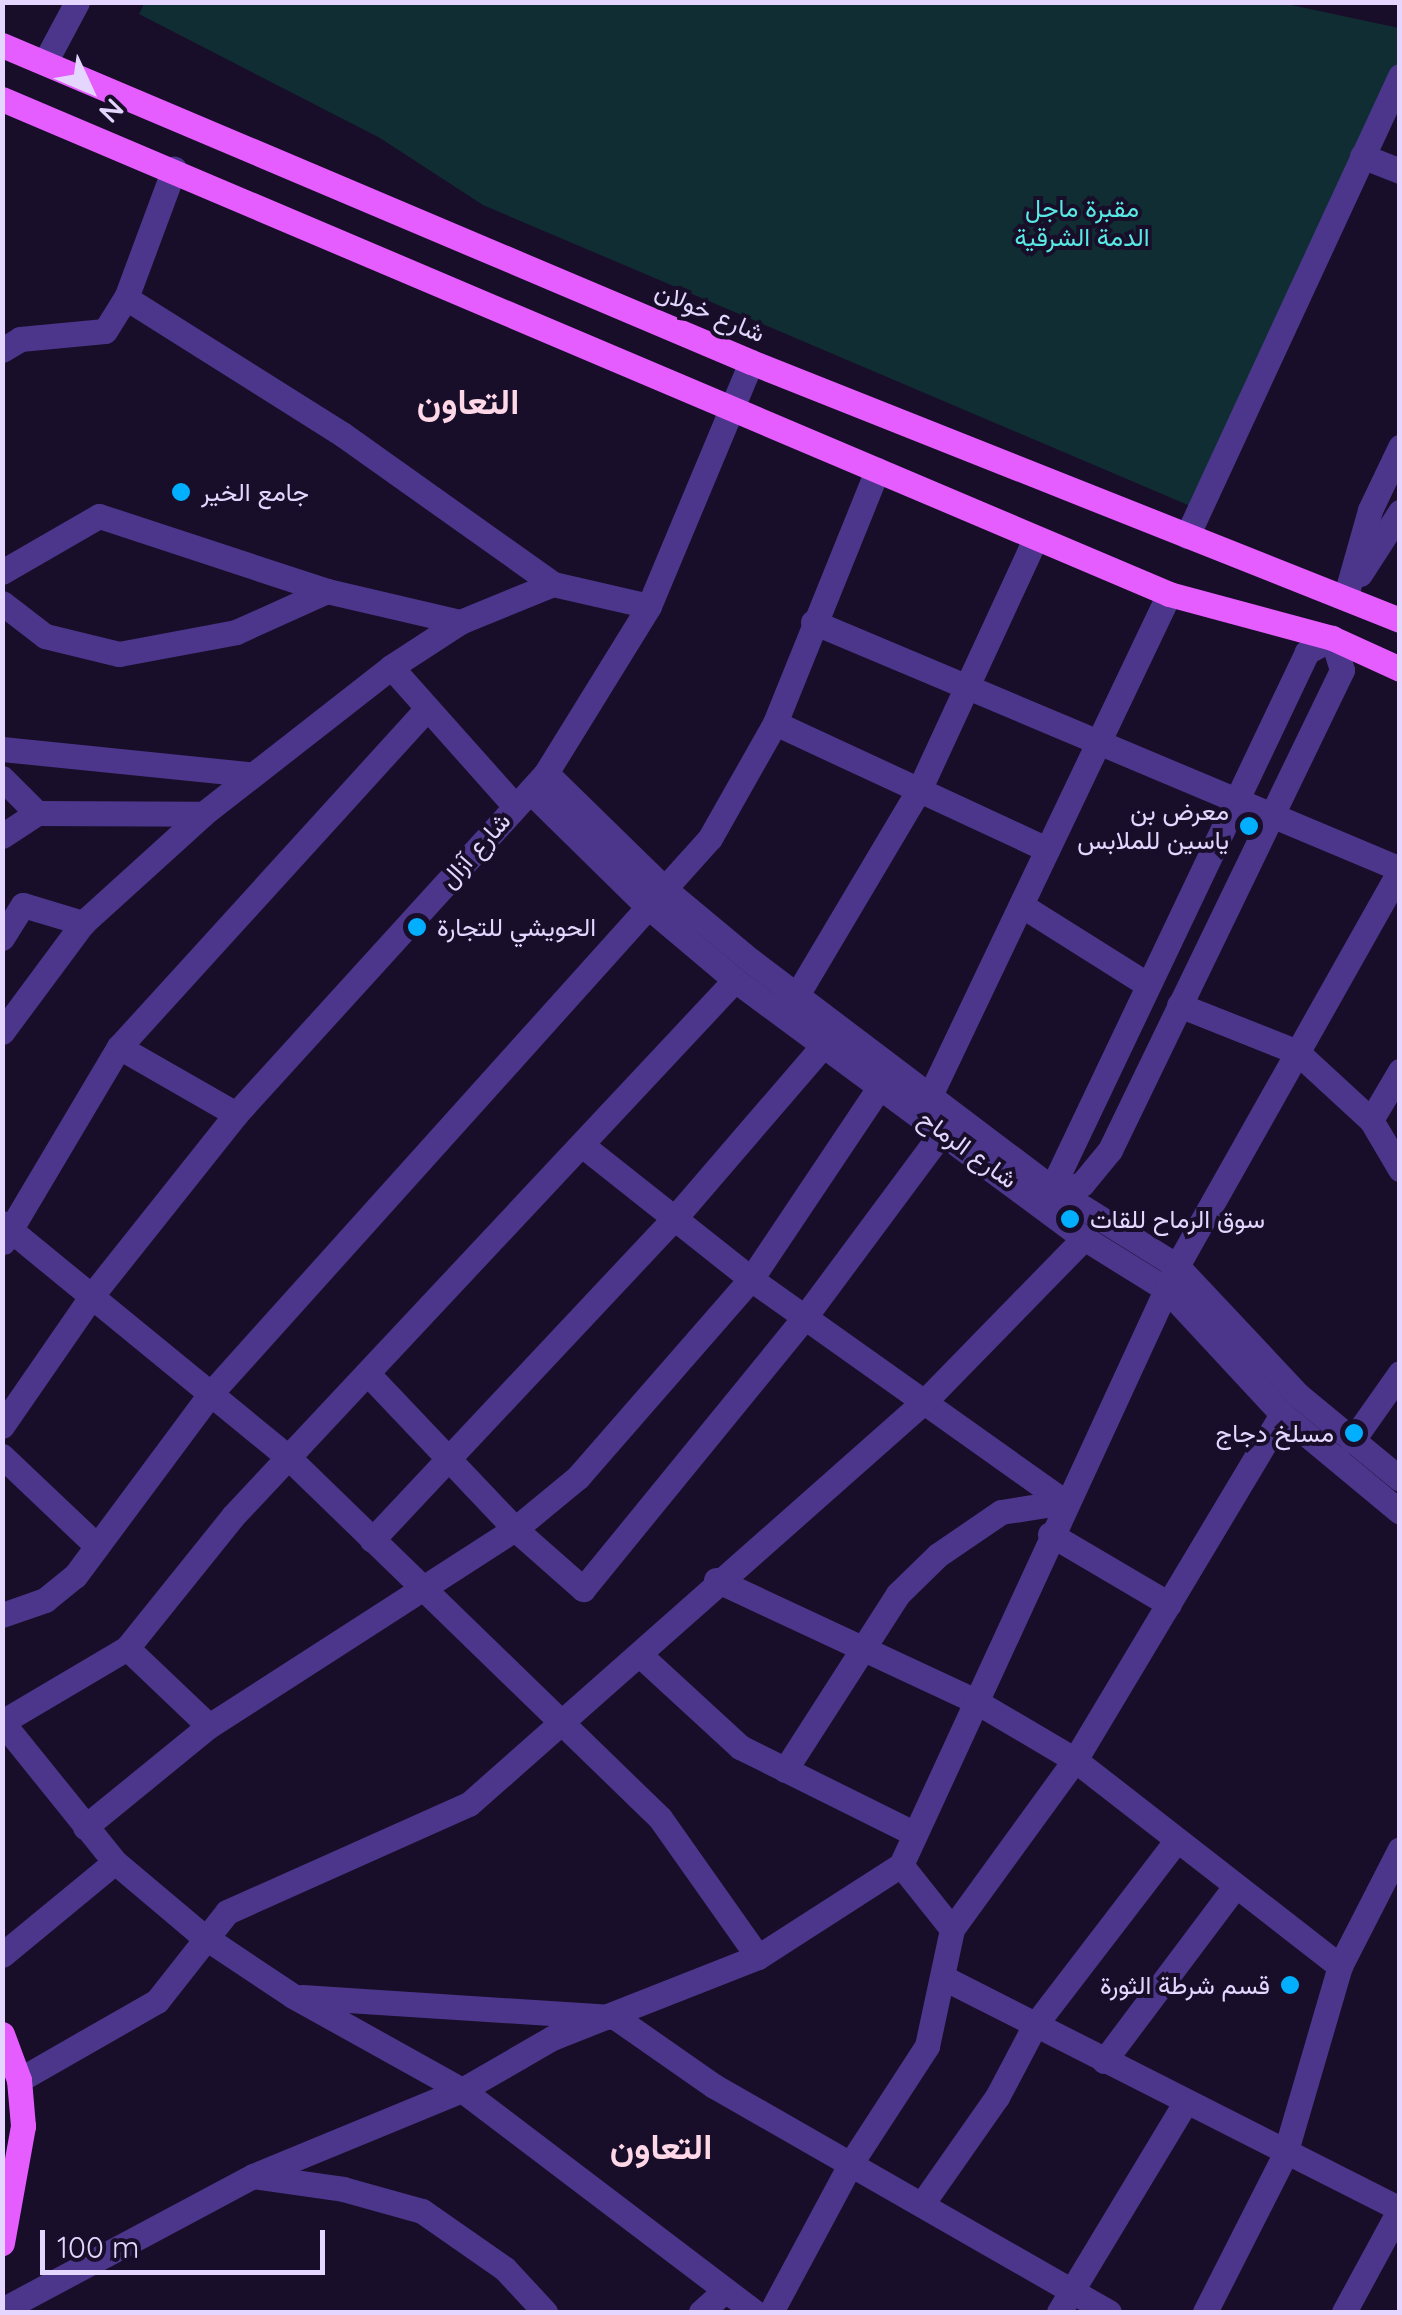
<!DOCTYPE html>
<meta charset="utf-8">
<style>
body{margin:0}
#map{position:relative;width:1402px;height:2315px;overflow:hidden;background:#180e29;font-family:Quicksand,Vazirmatn,sans-serif}
div>[style]{position:absolute}
.green>*{inset:0;background:#102d33}
.minor>*{height:25px;margin:-12.5px;padding:0 12.5px;transform-origin:12.5px;border-radius:12.5px;background:#4b368b}
.major>*{height:25px;margin:-12.5px;padding:0 12.5px;transform-origin:12.5px;border-radius:12.5px;background:#e65dff}
.dots>*{width:28px;height:28px;translate:-50% -50%;box-sizing:border-box;border:5px solid #180e29;border-radius:50%}
span{translate:-50% -50%;white-space:nowrap;text-align:center;line-height:1.15;-webkit-text-stroke:8px #180e29;paint-order:stroke}
.park-label{font-size:25px;color:#58e9e4}
.street-label{font-size:25px;color:#e4d6ff}
.poi-label{font-size:25px;color:#e4d6ff}
.left{translate:0 -50%;text-align:left}
.right{translate:-100% -50%;text-align:right}
.district-label{font-size:35px;color:#ffd8e8;font-weight:700}
.frame{position:absolute;inset:0;border:5px solid #e4d6ff;pointer-events:none}
.north{position:absolute;left:40px;top:40px;width:100px;height:100px;-webkit-text-stroke:8px #180e29;paint-order:stroke;rotate:134deg;font-size:28px;font-weight:700;line-height:40px;text-align:center;color:#e4d6ff}
.north::after{content:'';display:block;margin:auto;width:35px;height:45px;background:#e4d6ff;clip-path:polygon(50% 0,100% 100%,50% 72%,0 100%)}
.scale{position:absolute;left:40px;top:2230px;width:285px;height:45px;box-sizing:border-box;border:5px solid #e4d6ff;border-top:0;padding-left:12px;font-size:30px;line-height:35px;white-space:nowrap;color:#e4d6ff;-webkit-text-stroke:8px #180e29;paint-order:stroke}
</style>
<div id="map">
<div class="green">
<div style="clip-path:polygon(145px 2px,1277px 2px,1399px 28px,1400px 61px,1195px 508px,483px 205px,380px 138px,139px 14px)"></div>
</div>
<div class="minor">
<div style="left:45px;top:62px;width:68px;rotate:-61.9deg"></div>
<div style="left:1362px;top:156px;width:41px;rotate:21.5deg"></div>
<div style="left:126px;top:298px;width:138px;rotate:-69.6deg"></div>
<div style="left:2px;top:350px;width:21px;rotate:-31deg"></div>
<div style="left:20px;top:339px;width:85px;rotate:-5.4deg"></div>
<div style="left:105px;top:331px;width:39px;rotate:-58deg"></div>
<div style="left:126px;top:298px;width:255px;rotate:32.2deg"></div>
<div style="left:342px;top:434px;width:259px;rotate:35.4deg"></div>
<div style="left:1187px;top:536px;width:507px;rotate:-65.15deg"></div>
<div style="left:2px;top:572px;width:112px;rotate:-30deg"></div>
<div style="left:99px;top:516px;width:240px;rotate:18.2deg"></div>
<div style="left:327px;top:591px;width:137px;rotate:13.1deg"></div>
<div style="left:1360px;top:574px;width:74px;rotate:-57.2deg"></div>
<div style="left:1346px;top:595px;width:88px;rotate:-74.2deg"></div>
<div style="left:1370px;top:510px;width:70px;rotate:-64.5deg"></div>
<div style="left:2px;top:603px;width:54px;rotate:37.5deg"></div>
<div style="left:45px;top:636px;width:76px;rotate:13.7deg"></div>
<div style="left:119px;top:654px;width:119px;rotate:-10.6deg"></div>
<div style="left:236px;top:632px;width:100px;rotate:-24.3deg"></div>
<div style="left:813px;top:622px;width:637px;rotate:22.82deg"></div>
<div style="left:391px;top:667px;width:186px;rotate:48.3deg"></div>
<div style="left:775px;top:723px;width:300px;rotate:24.9deg"></div>
<div style="left:2px;top:749px;width:246px;rotate:5.8deg"></div>
<div style="left:546px;top:773px;width:168px;rotate:44.3deg"></div>
<div style="left:666px;top:890px;width:109px;rotate:39.8deg"></div>
<div style="left:750px;top:960px;width:378px;rotate:37.1deg"></div>
<div style="left:1052px;top:1188px;width:147px;rotate:32deg"></div>
<div style="left:1177px;top:1266px;width:177px;rotate:46.8deg"></div>
<div style="left:1298px;top:1395px;width:132px;rotate:39.5deg"></div>
<div style="left:2px;top:778px;width:49px;rotate:45deg"></div>
<div style="left:530px;top:791px;width:163px;rotate:44.5deg"></div>
<div style="left:646px;top:905px;width:116px;rotate:40.1deg"></div>
<div style="left:735px;top:980px;width:434px;rotate:36.5deg"></div>
<div style="left:1084px;top:1238px;width:97px;rotate:31.9deg"></div>
<div style="left:1166px;top:1289px;width:171px;rotate:47.1deg"></div>
<div style="left:1282px;top:1414px;width:153px;rotate:39.7deg"></div>
<div style="left:2px;top:836px;width:42px;rotate:-33.3deg"></div>
<div style="left:37px;top:813px;width:166px;rotate:0.3deg"></div>
<div style="left:203px;top:814px;width:239px;rotate:-38deg"></div>
<div style="left:391px;top:667px;width:82px;rotate:-33.1deg"></div>
<div style="left:460px;top:622px;width:100px;rotate:-22.2deg"></div>
<div style="left:553px;top:584px;width:98px;rotate:12.9deg"></div>
<div style="left:1021px;top:905px;width:150px;rotate:32.2deg"></div>
<div style="left:2px;top:938px;width:39px;rotate:-58deg"></div>
<div style="left:23px;top:905px;width:63px;rotate:16.7deg"></div>
<div style="left:791px;top:1005px;width:252px;rotate:-59.3deg"></div>
<div style="left:920px;top:788px;width:274px;rotate:-65.2deg"></div>
<div style="left:1179px;top:1005px;width:127px;rotate:21.7deg"></div>
<div style="left:1297px;top:1052px;width:100px;rotate:42.6deg"></div>
<div style="left:1371px;top:1120px;width:57px;rotate:59.4deg"></div>
<div style="left:2px;top:1032px;width:136px;rotate:-53.4deg"></div>
<div style="left:83px;top:923px;width:162px;rotate:-42.2deg"></div>
<div style="left:119px;top:1047px;width:135px;rotate:29.8deg"></div>
<div style="left:925px;top:1106px;width:567px;rotate:-64.52deg"></div>
<div style="left:1371px;top:1120px;width:57px;rotate:-59.4deg"></div>
<div style="left:582px;top:1145px;width:216px;rotate:38.4deg"></div>
<div style="left:751px;top:1279px;width:385px;rotate:35.4deg"></div>
<div style="left:1034px;top:1198px;width:50px;rotate:-16.3deg"></div>
<div style="left:1082px;top:1184px;width:44px;rotate:-50.5deg"></div>
<div style="left:1110px;top:1150px;width:533px;rotate:-64.2deg"></div>
<div style="left:1342px;top:670px;width:34px;rotate:-107deg"></div>
<div style="left:1332px;top:638px;width:29px;rotate:151deg"></div>
<div style="left:1307px;top:652px;width:594px;rotate:115.44deg"></div>
<div style="left:2px;top:1223px;width:371px;rotate:39.3deg"></div>
<div style="left:289px;top:1458px;width:517px;rotate:44.14deg"></div>
<div style="left:660px;top:1818px;width:170px;rotate:54.8deg"></div>
<div style="left:3px;top:1242px;width:227px;rotate:-59.3deg"></div>
<div style="left:119px;top:1047px;width:458px;rotate:-47.7deg"></div>
<div style="left:369px;top:1375px;width:212px;rotate:46.5deg"></div>
<div style="left:515px;top:1529px;width:91px;rotate:41.4deg"></div>
<div style="left:583px;top:1589px;width:350px;rotate:-50.8deg"></div>
<div style="left:804px;top:1318px;width:232px;rotate:-53.4deg"></div>
<div style="left:2px;top:1426px;width:160px;rotate:-55.4deg"></div>
<div style="left:93px;top:1294px;width:230px;rotate:-51.5deg"></div>
<div style="left:236px;top:1114px;width:461px;rotate:-47.7deg"></div>
<div style="left:546px;top:773px;width:196px;rotate:-58.3deg"></div>
<div style="left:649px;top:606px;width:264px;rotate:-67.3deg"></div>
<div style="left:1352px;top:1441px;width:83px;rotate:-54.8deg"></div>
<div style="left:2px;top:1456px;width:131px;rotate:43.5deg"></div>
<div style="left:1050px;top:1534px;width:138px;rotate:30.5deg"></div>
<div style="left:372px;top:1540px;width:439px;rotate:-46.8deg"></div>
<div style="left:673px;top:1220px;width:233px;rotate:-49.3deg"></div>
<div style="left:716px;top:1580px;width:286px;rotate:25deg"></div>
<div style="left:975px;top:1701px;width:116px;rotate:30.5deg"></div>
<div style="left:1075px;top:1760px;width:336px;rotate:37.9deg"></div>
<div style="left:2px;top:1615px;width:46px;rotate:-19.2deg"></div>
<div style="left:45px;top:1600px;width:38px;rotate:-39deg"></div>
<div style="left:75px;top:1576px;width:228px;rotate:-53.4deg"></div>
<div style="left:211px;top:1393px;width:746px;rotate:-48.04deg"></div>
<div style="left:710px;top:838px;width:132px;rotate:-60.5deg"></div>
<div style="left:775px;top:723px;width:273px;rotate:-68deg"></div>
<div style="left:127px;top:1648px;width:113px;rotate:43.6deg"></div>
<div style="left:640px;top:1655px;width:136px;rotate:42.6deg"></div>
<div style="left:740px;top:1747px;width:195px;rotate:26.4deg"></div>
<div style="left:2px;top:1722px;width:145px;rotate:-30.6deg"></div>
<div style="left:127px;top:1648px;width:169px;rotate:-51.2deg"></div>
<div style="left:233px;top:1516px;width:734px;rotate:-46.88deg"></div>
<div style="left:2px;top:1722px;width:180px;rotate:51.1deg"></div>
<div style="left:115px;top:1862px;width:115px;rotate:40.1deg"></div>
<div style="left:203px;top:1936px;width:108px;rotate:33.7deg"></div>
<div style="left:293px;top:1996px;width:193px;rotate:29.1deg"></div>
<div style="left:462px;top:2090px;width:368px;rotate:37.2deg"></div>
<div style="left:785px;top:1770px;width:209px;rotate:-57.3deg"></div>
<div style="left:898px;top:1594px;width:56px;rotate:-44.3deg"></div>
<div style="left:938px;top:1555px;width:76px;rotate:-34.3deg"></div>
<div style="left:1001px;top:1512px;width:65px;rotate:-8.9deg"></div>
<div style="left:85px;top:1827px;width:160px;rotate:-39.2deg"></div>
<div style="left:209px;top:1726px;width:364px;rotate:-32.8deg"></div>
<div style="left:515px;top:1529px;width:82px;rotate:-39.5deg"></div>
<div style="left:578px;top:1477px;width:263px;rotate:-48.9deg"></div>
<div style="left:751px;top:1279px;width:234px;rotate:-56.2deg"></div>
<div style="left:952px;top:1929px;width:209px;rotate:-54deg"></div>
<div style="left:1075px;top:1760px;width:403px;rotate:-59.1deg"></div>
<div style="left:2px;top:1955px;width:146px;rotate:-39.5deg"></div>
<div style="left:944px;top:1978px;width:511px;rotate:26.87deg"></div>
<div style="left:302px;top:1997px;width:314px;rotate:3.7deg"></div>
<div style="left:615px;top:2017px;width:121px;rotate:34.9deg"></div>
<div style="left:714px;top:2086px;width:455px;rotate:29.8deg"></div>
<div style="left:1104px;top:2061px;width:216px;rotate:-53.1deg"></div>
<div style="left:19px;top:2080px;width:159px;rotate:-29.8deg"></div>
<div style="left:157px;top:2001px;width:113px;rotate:-51.8deg"></div>
<div style="left:227px;top:1912px;width:265px;rotate:-24.1deg"></div>
<div style="left:469px;top:1804px;width:611px;rotate:-41.49deg"></div>
<div style="left:927px;top:1399px;width:225px;rotate:-45.7deg"></div>
<div style="left:253px;top:2176px;width:91px;rotate:8.2deg"></div>
<div style="left:343px;top:2189px;width:82px;rotate:15.6deg"></div>
<div style="left:422px;top:2211px;width:101px;rotate:34.9deg"></div>
<div style="left:505px;top:2269px;width:59px;rotate:47.1deg"></div>
<div style="left:922px;top:2204px;width:131px;rotate:-55deg"></div>
<div style="left:997px;top:2097px;width:81px;rotate:-62.2deg"></div>
<div style="left:1035px;top:2025px;width:232px;rotate:-52.5deg"></div>
<div style="left:2px;top:2310px;width:285px;rotate:-28.1deg"></div>
<div style="left:253px;top:2176px;width:226px;rotate:-22.4deg"></div>
<div style="left:462px;top:2090px;width:104px;rotate:-30deg"></div>
<div style="left:552px;top:2038px;width:221px;rotate:-21.5deg"></div>
<div style="left:758px;top:1957px;width:170px;rotate:-32.8deg"></div>
<div style="left:901px;top:1865px;width:660px;rotate:-65.26deg"></div>
<div style="left:1177px;top:1266px;width:454px;rotate:-60.6deg"></div>
<div style="left:701px;top:2312px;width:30px;rotate:-42deg"></div>
<div style="left:771px;top:2312px;width:169px;rotate:-61.8deg"></div>
<div style="left:851px;top:2163px;width:140px;rotate:-57deg"></div>
<div style="left:927px;top:2046px;width:120px;rotate:-77.9deg"></div>
<div style="left:952px;top:1929px;width:82px;rotate:-128.6deg"></div>
<div style="left:1059px;top:2312px;width:244px;rotate:-58.9deg"></div>
<div style="left:1205px;top:2312px;width:177px;rotate:-63.1deg"></div>
<div style="left:1285px;top:2154px;width:196px;rotate:-73.7deg"></div>
<div style="left:1340px;top:1966px;width:131px;rotate:-62.9deg"></div>
<div style="left:1344px;top:2312px;width:117px;rotate:-61.5deg"></div>
</div>
<div class="major">
<div style="left:2px;top:45px;width:813px;rotate:22.94deg"></div>
<div style="left:751px;top:362px;width:698px;rotate:21.68deg"></div>
<div style="left:2px;top:99px;width:1268px;rotate:22.98deg"></div>
<div style="left:1169px;top:594px;width:169px;rotate:15.1deg"></div>
<div style="left:1332px;top:638px;width:75px;rotate:24.5deg"></div>
<div style="left:2px;top:2034px;width:49px;rotate:69.7deg"></div>
<div style="left:19px;top:2080px;width:46px;rotate:85deg"></div>
<div style="left:23px;top:2126px;width:119px;rotate:100.2deg"></div>
</div>
<div class="dots">
<div style="left:181px;top:492px;background:#02afff"></div>
<div style="left:1249px;top:826px;background:#02afff"></div>
<div style="left:417px;top:927px;background:#02afff"></div>
<div style="left:1070px;top:1219px;background:#02afff"></div>
<div style="left:1354px;top:1433px;background:#02afff"></div>
<div style="left:1290px;top:1985px;background:#02afff"></div>
</div>
<div class="park-label">
<span style="left:1082px;top:223px">مقبرة ماجل<br>الدمة الشرقية</span>
</div>
<div class="street-label">
<span style="left:710px;top:312px;rotate:23deg">شارع خولان</span>
<span style="left:475px;top:850px;rotate:-48deg">شارع آزال</span>
<span style="left:968px;top:1149px;rotate:36deg">شارع الرماح</span>
</div>
<div class="poi-label">
<span class="left" style="left:201px;top:492px">جامع الخير</span>
<span class="right" style="left:1229px;top:826px">معرض بن<br>ياسين للملابس</span>
<span class="left" style="left:437px;top:927px">الحويشي للتجارة</span>
<span class="left" style="left:1090px;top:1219px">سوق الرماح للقات</span>
<span class="right" style="left:1334px;top:1433px">مسلخ دجاج</span>
<span class="right" style="left:1270px;top:1985px">قسم شرطة الثورة</span>
</div>
<div class="district-label">
<span style="left:468px;top:401px">التعاون</span>
<span style="left:661px;top:2146px">التعاون</span>
</div>
<div class="frame"></div>
<div class="north">N</div>
<div class="scale">100 m</div>
</div>
